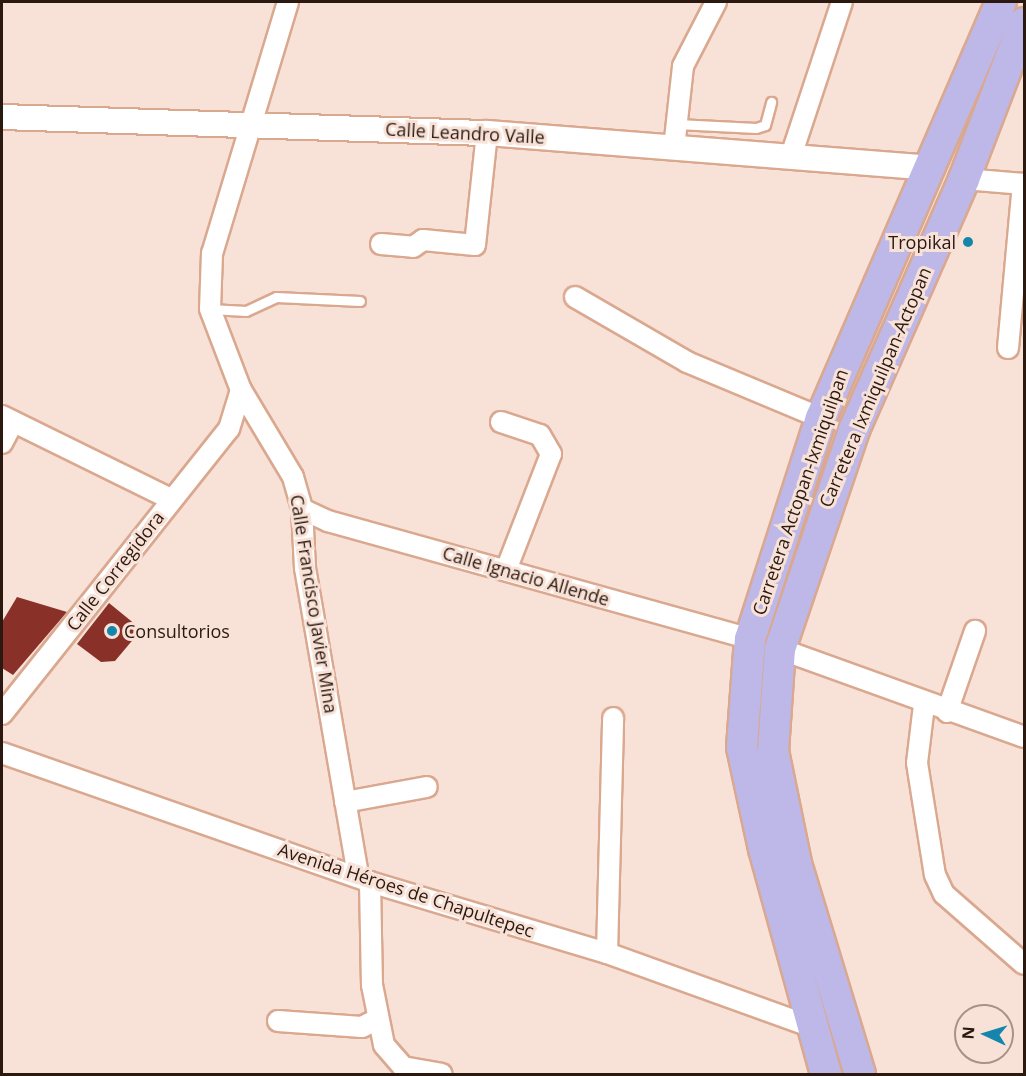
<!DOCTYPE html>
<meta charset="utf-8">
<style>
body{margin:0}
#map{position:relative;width:1026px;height:1076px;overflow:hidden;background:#f8e2d8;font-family:"Open Sans",sans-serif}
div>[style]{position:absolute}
.building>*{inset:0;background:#893029}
.roads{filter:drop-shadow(2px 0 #daa88f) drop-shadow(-2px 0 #daa88f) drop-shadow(0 2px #daa88f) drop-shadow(0 -2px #daa88f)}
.service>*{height:9px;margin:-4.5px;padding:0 4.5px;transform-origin:4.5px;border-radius:4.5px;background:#fff}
.minor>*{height:20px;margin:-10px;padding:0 10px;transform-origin:10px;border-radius:10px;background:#fff}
.tertiary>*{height:24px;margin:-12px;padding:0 12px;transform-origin:12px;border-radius:12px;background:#fff}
.primary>*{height:30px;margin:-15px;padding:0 15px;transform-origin:15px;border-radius:15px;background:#bdb8e8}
.dots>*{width:16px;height:16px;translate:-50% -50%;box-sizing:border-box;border:3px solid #f8e2d8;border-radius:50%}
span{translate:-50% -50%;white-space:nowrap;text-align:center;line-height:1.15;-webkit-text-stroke:6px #f8e2d8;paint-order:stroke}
.street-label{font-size:18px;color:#2b190f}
.poi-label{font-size:18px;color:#2b190f}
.right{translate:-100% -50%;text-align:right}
.left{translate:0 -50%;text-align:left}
.frame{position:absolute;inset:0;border:3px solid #2b190f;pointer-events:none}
.north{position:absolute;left:954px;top:1004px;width:60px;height:60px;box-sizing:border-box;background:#f8e2d8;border:2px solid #a69288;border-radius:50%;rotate:274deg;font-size:16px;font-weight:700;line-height:24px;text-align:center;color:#2b190f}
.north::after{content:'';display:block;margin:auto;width:21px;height:27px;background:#1486ac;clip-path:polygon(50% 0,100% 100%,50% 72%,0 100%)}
</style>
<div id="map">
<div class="building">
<div style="clip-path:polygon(17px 597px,67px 612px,13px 675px,2px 668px,2px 622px)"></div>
<div style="clip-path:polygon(109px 603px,136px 625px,136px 636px,115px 661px,101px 662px,77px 644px)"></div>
</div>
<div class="roads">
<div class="service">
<div style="left:677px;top:124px;width:79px;rotate:2.9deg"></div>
<div style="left:756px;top:128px;width:9px;rotate:-18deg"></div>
<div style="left:765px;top:125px;width:24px;rotate:-75deg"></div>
<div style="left:210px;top:309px;width:36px;rotate:3deg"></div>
<div style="left:246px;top:311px;width:33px;rotate:-25deg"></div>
<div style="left:276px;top:297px;width:84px;rotate:2.7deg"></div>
</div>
<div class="minor">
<div style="left:288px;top:2px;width:262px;rotate:106.8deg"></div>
<div style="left:212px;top:253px;width:56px;rotate:92deg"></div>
<div style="left:210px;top:309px;width:87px;rotate:69.1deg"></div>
<div style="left:241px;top:390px;width:101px;rotate:59.1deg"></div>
<div style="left:293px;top:477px;width:33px;rotate:74deg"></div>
<div style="left:302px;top:509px;width:59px;rotate:87.1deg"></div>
<div style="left:305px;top:568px;width:313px;rotate:80.2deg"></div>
<div style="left:674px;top:148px;width:82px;rotate:-83.7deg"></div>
<div style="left:683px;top:66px;width:72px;rotate:-62.7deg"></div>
<div style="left:792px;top:153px;width:159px;rotate:-71.7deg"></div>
<div style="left:964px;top:179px;width:60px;rotate:4.8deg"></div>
<div style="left:381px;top:244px;width:32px;rotate:5deg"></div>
<div style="left:413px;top:247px;width:12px;rotate:-35deg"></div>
<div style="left:423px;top:240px;width:52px;rotate:5.5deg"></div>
<div style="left:475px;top:245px;width:113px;rotate:-83.9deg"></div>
<div style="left:575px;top:297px;width:129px;rotate:30.1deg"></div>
<div style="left:687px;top:362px;width:145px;rotate:22.7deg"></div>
<div style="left:1008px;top:348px;width:165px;rotate:-84.8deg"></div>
<div style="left:2px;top:416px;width:188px;rotate:26.2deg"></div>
<div style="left:501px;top:422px;width:41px;rotate:18.4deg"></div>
<div style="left:540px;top:435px;width:22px;rotate:60deg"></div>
<div style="left:551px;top:454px;width:124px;rotate:111.2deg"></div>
<div style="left:2px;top:443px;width:24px;rotate:-62deg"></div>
<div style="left:302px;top:509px;width:29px;rotate:25deg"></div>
<div style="left:328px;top:521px;width:438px;rotate:15.6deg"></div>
<div style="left:780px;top:649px;width:259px;rotate:19.8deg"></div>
<div style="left:924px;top:705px;width:58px;rotate:96.9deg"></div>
<div style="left:917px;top:763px;width:113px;rotate:80.9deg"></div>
<div style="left:935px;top:875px;width:21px;rotate:65deg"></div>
<div style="left:944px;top:894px;width:106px;rotate:41.2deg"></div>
<div style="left:947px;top:712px;width:86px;rotate:-70.9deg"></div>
<div style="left:2px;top:714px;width:364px;rotate:-51.5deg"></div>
<div style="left:229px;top:429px;width:41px;rotate:-72.9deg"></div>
<div style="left:2px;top:753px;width:390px;rotate:19.3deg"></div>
<div style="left:370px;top:882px;width:247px;rotate:16.7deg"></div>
<div style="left:607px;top:953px;width:216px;rotate:19.8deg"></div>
<div style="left:345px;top:802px;width:83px;rotate:-10.4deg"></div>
<div style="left:370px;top:882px;width:103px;rotate:88.9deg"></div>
<div style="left:372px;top:985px;width:61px;rotate:78.7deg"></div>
<div style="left:384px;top:1045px;width:29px;rotate:49deg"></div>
<div style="left:403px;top:1067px;width:39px;rotate:10deg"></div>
<div style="left:607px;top:953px;width:235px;rotate:-88.5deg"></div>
<div style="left:278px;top:1021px;width:84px;rotate:4.1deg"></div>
<div style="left:362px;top:1027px;width:16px;rotate:-27deg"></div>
</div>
<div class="tertiary">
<div style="left:2px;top:117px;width:485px;rotate:1.9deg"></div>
<div style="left:487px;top:133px;width:441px;rotate:4.5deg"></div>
</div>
<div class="primary">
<div style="left:826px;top:1074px;width:233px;rotate:-105.4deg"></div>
<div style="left:764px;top:849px;width:104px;rotate:-102.2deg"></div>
<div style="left:742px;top:747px;width:108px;rotate:-85.8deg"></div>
<div style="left:750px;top:639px;width:232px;rotate:-72.2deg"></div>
<div style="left:821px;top:418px;width:453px;rotate:-66.6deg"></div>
<div style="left:860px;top:1074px;width:220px;rotate:-106.9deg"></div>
<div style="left:796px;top:863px;width:114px;rotate:-101.6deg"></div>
<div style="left:773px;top:751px;width:102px;rotate:-86.1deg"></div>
<div style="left:780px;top:649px;width:231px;rotate:-71.3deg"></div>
<div style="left:854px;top:430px;width:274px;rotate:-66.3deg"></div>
<div style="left:964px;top:179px;width:167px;rotate:-69deg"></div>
</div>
</div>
<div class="dots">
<div style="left:968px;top:242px;background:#1486ac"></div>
<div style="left:112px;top:631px;background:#1486ac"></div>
</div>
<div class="street-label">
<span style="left:465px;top:133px;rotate:3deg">Calle Leandro Valle</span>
<span style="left:875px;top:387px;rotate:-67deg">Carretera Ixmiquilpan-Actopan</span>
<span style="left:800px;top:492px;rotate:-71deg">Carretera Actopan-Ixmiquilpan</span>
<span style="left:115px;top:571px;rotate:-52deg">Calle Corregidora</span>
<span style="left:526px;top:576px;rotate:16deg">Calle Ignacio Allende</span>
<span style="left:314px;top:604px;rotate:81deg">Calle Francisco Javier Mina</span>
<span style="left:406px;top:890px;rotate:18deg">Avenida Héroes de Chapultepec</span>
</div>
<div class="poi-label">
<span class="right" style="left:956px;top:242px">Tropikal</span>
<span class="left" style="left:124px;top:631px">Consultorios</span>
</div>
<div class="frame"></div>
<div class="north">N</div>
</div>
